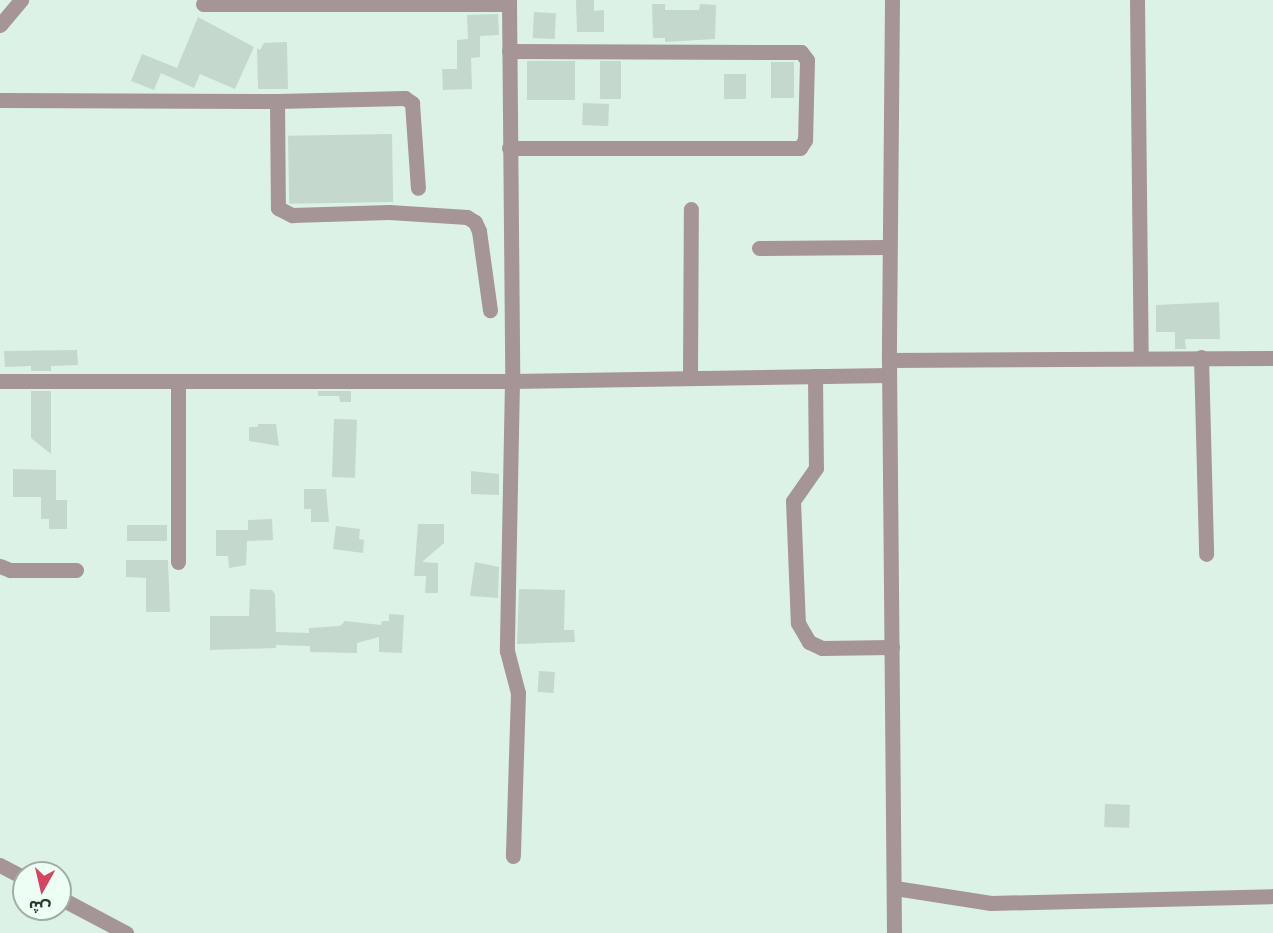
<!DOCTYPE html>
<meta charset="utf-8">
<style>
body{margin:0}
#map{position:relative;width:1273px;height:933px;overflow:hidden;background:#ddf2e7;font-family:"Fira Sans Condensed","Noto Sans Arabic",sans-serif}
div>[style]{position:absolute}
.building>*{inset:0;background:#c4d8cd;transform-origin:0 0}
.minor>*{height:15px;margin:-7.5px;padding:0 7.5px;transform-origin:7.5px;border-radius:7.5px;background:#a59596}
span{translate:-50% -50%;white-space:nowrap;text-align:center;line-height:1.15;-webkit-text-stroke:5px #edfef5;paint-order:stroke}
.north{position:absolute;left:12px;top:861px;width:60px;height:60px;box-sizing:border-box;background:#edfef5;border:2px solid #a1aea7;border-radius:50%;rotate:188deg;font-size:16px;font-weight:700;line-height:24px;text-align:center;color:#2e3732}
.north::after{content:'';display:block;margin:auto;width:21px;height:27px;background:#d44463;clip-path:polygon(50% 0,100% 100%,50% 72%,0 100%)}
</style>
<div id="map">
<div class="building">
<div style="clip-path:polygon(576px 0,594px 0,594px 11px,604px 10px,604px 32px,577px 32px)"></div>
<div style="clip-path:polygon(652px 4px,665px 4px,665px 10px,699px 10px,700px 4px,716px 5px,715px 39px,665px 42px,665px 38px,653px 38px)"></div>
<div style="left:534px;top:12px;width:22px;height:26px;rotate:3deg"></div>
<div style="clip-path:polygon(498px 14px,499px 35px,480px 36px,480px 57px,471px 58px,472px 89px,443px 90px,442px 69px,457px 69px,457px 40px,468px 39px,467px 15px)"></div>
<div style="clip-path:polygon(198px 17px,254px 47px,235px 89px,200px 74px,194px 88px,161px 73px,154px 90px,131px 81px,142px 54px,177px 68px)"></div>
<div style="clip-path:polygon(287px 42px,288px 89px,258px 89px,257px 48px,260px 50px,264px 43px)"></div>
<div style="left:527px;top:61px;width:48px;height:39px"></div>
<div style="left:600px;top:61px;width:21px;height:38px"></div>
<div style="left:771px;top:62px;width:23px;height:36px"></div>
<div style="left:746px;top:74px;width:25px;height:22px;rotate:90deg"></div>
<div style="left:583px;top:103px;width:26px;height:22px;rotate:2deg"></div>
<div style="left:392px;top:134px;width:68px;height:104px;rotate:89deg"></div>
<div style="clip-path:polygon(1219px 302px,1220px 339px,1185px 339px,1186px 349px,1175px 349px,1175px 332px,1156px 332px,1156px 305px)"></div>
<div style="clip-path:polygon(77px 350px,78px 365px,51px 366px,51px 371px,31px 371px,31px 366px,5px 367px,4px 351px)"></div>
<div style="clip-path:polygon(31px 391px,51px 391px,51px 454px,31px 438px)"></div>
<div style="clip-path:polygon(318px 391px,351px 391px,351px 402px,340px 402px,339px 396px,318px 396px)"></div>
<div style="left:334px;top:419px;width:23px;height:58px;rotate:2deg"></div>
<div style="clip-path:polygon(258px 424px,276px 424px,279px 446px,249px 441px,249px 427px,258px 427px)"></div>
<div style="clip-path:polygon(13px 469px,56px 470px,56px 500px,67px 500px,67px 529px,49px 529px,49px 519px,41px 519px,41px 497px,13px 497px)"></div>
<div style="clip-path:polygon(471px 471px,499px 474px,499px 495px,471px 494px)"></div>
<div style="clip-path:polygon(304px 489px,326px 489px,329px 522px,311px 522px,311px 509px,304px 509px)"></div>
<div style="clip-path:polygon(272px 519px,273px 540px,247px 541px,246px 565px,229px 568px,228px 556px,216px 556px,216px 530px,248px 530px,248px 520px)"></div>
<div style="clip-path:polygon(418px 524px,444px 524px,444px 543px,422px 562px,438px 563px,438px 593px,425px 593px,426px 576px,414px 576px)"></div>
<div style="left:127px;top:525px;width:40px;height:16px"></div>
<div style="clip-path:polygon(336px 526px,360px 529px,359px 539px,364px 540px,363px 553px,333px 549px)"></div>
<div style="clip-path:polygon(126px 560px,168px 560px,170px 612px,146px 612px,146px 578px,126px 577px)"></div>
<div style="clip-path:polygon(475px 562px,499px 567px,498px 598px,470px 596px)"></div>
<div style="clip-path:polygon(250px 589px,272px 590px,275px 594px,276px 632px,309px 633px,309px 628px,340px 626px,345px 621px,381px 625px,382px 621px,389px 621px,389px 614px,404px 615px,402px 653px,379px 652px,379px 637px,357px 643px,357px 653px,310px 652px,310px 646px,276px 645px,276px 648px,210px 650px,210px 616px,249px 616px)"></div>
<div style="clip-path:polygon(519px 589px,565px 590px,564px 630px,574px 630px,575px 642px,517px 644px)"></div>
<div style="left:539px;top:671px;width:16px;height:21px;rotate:4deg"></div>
<div style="left:1105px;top:804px;width:25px;height:23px;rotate:2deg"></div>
</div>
<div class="minor">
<div style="left:509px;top:0;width:381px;rotate:89.5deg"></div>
<div style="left:512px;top:381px;width:377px;rotate:-0.9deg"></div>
<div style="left:892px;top:0;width:360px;rotate:90.5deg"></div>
<div style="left:889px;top:360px;width:573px;rotate:89.5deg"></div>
<div style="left:1137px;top:0;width:356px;rotate:89.4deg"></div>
<div style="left:203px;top:4px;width:306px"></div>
<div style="left:0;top:25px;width:33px;rotate:-50deg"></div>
<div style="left:509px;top:51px;width:292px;rotate:0.2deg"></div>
<div style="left:801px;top:52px;width:10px;rotate:53deg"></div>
<div style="left:807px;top:60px;width:80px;rotate:91.4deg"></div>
<div style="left:805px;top:140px;width:9px;rotate:122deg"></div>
<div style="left:800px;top:148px;width:291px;rotate:180deg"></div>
<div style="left:0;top:100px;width:277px;rotate:0.2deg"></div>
<div style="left:277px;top:101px;width:107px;rotate:89.5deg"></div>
<div style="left:278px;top:208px;width:16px;rotate:27deg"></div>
<div style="left:292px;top:215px;width:97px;rotate:-1.8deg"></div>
<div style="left:389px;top:212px;width:78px;rotate:3.7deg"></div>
<div style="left:467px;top:217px;width:9px;rotate:32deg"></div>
<div style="left:475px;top:222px;width:10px;rotate:66deg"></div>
<div style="left:479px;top:231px;width:80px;rotate:82.1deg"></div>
<div style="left:277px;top:101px;width:128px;rotate:-1.3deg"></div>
<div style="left:405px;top:98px;width:9px;rotate:36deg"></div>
<div style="left:412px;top:103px;width:85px;rotate:86deg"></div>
<div style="left:759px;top:248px;width:129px;rotate:-0.4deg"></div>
<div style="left:1201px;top:357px;width:197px;rotate:88.5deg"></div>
<div style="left:889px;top:360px;width:384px;rotate:-0.3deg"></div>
<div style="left:815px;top:376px;width:92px;rotate:89.4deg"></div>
<div style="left:816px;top:468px;width:40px;rotate:124.9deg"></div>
<div style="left:793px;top:501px;width:122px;rotate:87.7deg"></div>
<div style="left:798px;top:623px;width:22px;rotate:60deg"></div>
<div style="left:809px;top:642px;width:14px;rotate:25deg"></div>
<div style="left:822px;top:648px;width:70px;rotate:-0.8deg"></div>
<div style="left:690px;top:377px;width:168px;rotate:-89.7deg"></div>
<div style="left:0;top:381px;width:512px"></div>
<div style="left:512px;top:381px;width:270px;rotate:91.1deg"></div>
<div style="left:507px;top:651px;width:43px;rotate:75.3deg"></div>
<div style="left:518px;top:693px;width:163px;rotate:91.8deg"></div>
<div style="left:178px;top:381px;width:181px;rotate:90deg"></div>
<div style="left:0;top:566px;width:11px;rotate:22deg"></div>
<div style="left:10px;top:570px;width:66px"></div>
<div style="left:0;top:865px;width:27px;rotate:28deg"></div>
<div style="left:895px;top:888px;width:97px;rotate:8.9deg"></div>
<div style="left:991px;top:903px;width:282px;rotate:-1.4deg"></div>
<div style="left:60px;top:898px;width:75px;rotate:27.9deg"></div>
</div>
<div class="north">ش</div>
</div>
